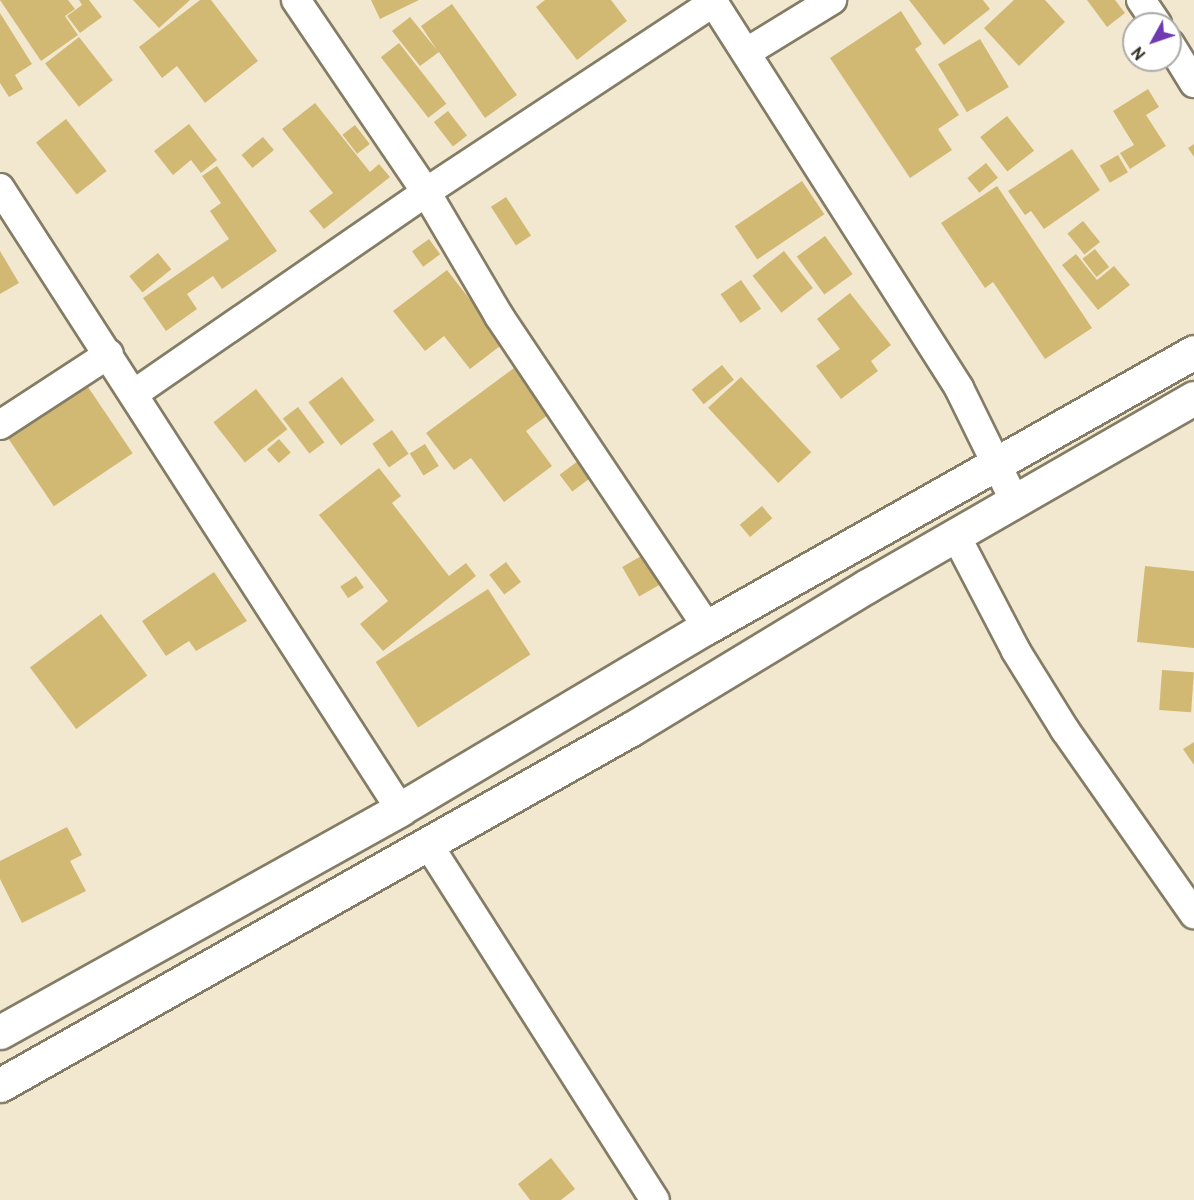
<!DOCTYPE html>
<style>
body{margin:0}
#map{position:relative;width:1194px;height:1200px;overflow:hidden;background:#f1e8cf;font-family:Overpass,sans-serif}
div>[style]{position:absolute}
.building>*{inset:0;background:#d2b973;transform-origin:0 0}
.roads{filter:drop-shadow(2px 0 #847c65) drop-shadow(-2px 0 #847c65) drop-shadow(0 2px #847c65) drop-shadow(0 -2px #847c65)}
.street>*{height:28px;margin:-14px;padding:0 14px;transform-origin:14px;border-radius:14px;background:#fff}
.secondary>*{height:33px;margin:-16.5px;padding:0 16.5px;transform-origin:16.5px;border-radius:16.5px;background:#fff}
span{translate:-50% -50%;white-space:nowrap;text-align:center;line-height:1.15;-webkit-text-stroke:4.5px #fff;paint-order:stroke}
.north{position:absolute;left:1122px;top:12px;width:60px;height:60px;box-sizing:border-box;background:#fff;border:2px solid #adaba7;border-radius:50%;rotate:230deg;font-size:16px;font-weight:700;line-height:24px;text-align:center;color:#312d23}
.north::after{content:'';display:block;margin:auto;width:21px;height:27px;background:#6f3ab0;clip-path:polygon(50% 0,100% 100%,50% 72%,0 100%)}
</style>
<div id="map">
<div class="building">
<div style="clip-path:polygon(0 0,68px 0,75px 9px,65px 16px,78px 35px,41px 61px)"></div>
<div style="clip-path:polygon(79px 0,89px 0,102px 17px,80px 33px,67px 16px,82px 5px)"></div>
<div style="clip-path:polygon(133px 0,190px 0,159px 28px)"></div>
<div style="clip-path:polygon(200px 0,211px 0,258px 61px,205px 103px,177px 66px,162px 78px,139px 47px)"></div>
<div style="clip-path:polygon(371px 0,419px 0,380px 19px)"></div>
<div style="clip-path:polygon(545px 0,611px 0,627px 21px,577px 60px,536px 7px)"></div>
<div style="clip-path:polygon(909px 0,983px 0,990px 9px,944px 45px)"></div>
<div style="clip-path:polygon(1014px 0,1045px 0,1065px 22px,1019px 66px,984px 28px)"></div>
<div style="clip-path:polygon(1087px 0,1115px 0,1125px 13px,1107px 27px)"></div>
<div style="clip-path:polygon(452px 4px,517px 95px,485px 118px,439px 52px,420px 66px,392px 31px,410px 17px,437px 50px,421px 26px)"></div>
<div style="clip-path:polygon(901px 11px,922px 44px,915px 49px,959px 115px,938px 129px,952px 150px,910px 178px,830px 58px)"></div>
<div style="clip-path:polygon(0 13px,32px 64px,15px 75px,23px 89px,9px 97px,0 83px)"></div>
<div style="left:79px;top:37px;width:55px;height:43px;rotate:52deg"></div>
<div style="left:980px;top:39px;width:56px;height:49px;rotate:59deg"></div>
<div style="left:399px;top:43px;width:77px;height:23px;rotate:52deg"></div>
<div style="clip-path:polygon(1148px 89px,1159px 107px,1146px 115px,1166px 146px,1130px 169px,1120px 153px,1134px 145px,1113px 111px)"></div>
<div style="clip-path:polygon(315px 103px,370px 172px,379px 164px,390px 177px,324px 229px,309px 211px,333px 193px,282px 129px)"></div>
<div style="left:448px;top:111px;width:31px;height:18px;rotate:52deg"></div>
<div style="left:1007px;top:116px;width:44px;height:34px;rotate:52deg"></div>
<div style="left:66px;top:119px;width:66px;height:38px;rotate:52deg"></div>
<div style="clip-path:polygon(189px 124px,217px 160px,201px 173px,191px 160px,173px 175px,154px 151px)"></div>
<div style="left:355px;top:125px;width:24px;height:16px;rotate:52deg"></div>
<div style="left:263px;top:137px;width:17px;height:28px;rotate:50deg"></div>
<div style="clip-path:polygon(1194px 144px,1194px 157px,1188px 148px)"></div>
<div style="clip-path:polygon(1072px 149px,1100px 190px,1044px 229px,1031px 211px,1025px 215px,1008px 191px)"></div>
<div style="left:1118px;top:155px;width:20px;height:21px;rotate:60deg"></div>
<div style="left:986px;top:163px;width:19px;height:24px;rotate:51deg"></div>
<div style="clip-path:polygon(217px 166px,277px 251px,222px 289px,213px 276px,187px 294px,197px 309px,166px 331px,143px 298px,229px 239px,210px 211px,221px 203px,202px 176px)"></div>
<div style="left:802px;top:181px;width:40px;height:81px;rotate:56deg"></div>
<div style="clip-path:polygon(997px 186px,1092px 328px,1045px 359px,993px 282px,985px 288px,941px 223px)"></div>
<div style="left:506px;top:197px;width:46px;height:18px;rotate:57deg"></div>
<div style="left:1083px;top:221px;width:27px;height:20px;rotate:51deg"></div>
<div style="left:825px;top:236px;width:47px;height:35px;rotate:54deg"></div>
<div style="left:429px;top:239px;width:19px;height:21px;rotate:54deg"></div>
<div style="left:1095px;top:249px;width:23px;height:16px;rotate:52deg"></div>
<div style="clip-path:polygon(0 251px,19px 283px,0 294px)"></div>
<div style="left:784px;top:251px;width:47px;height:40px;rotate:52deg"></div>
<div style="left:158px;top:253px;width:21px;height:37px;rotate:51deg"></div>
<div style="clip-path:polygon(1076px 254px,1097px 280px,1114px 266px,1130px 285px,1098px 310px,1062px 265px)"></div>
<div style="clip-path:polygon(447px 270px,504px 343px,470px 369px,444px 336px,425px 351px,393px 311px)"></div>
<div style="left:741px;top:280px;width:35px;height:25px;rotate:55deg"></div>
<div style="clip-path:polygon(850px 293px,891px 345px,871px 361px,878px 371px,841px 399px,816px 366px,840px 349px,817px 319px)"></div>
<div style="left:722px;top:365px;width:19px;height:39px;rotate:51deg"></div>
<div style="clip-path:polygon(514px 368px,548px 415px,526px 431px,552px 466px,504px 502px,471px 458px,454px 470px,426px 433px)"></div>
<div style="left:342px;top:377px;width:54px;height:42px;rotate:53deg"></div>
<div style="left:741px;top:377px;width:103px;height:45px;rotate:47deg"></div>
<div style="left:84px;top:381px;width:87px;height:95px;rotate:56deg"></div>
<div style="left:256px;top:389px;width:51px;height:54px;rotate:52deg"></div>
<div style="left:298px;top:407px;width:44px;height:19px;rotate:53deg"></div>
<div style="left:392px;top:430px;width:29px;height:24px;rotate:55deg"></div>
<div style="left:279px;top:439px;width:18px;height:16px;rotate:49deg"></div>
<div style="left:425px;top:444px;width:26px;height:18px;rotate:58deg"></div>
<div style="left:578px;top:461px;width:21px;height:23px;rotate:53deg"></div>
<div style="clip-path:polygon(379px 468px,401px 496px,392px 503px,449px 576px,466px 563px,476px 576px,383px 651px,360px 624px,388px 601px,319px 515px)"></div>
<div style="left:762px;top:506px;width:16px;height:29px;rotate:50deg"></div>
<div style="left:643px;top:555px;width:34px;height:24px;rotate:60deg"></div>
<div style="left:506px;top:562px;width:25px;height:21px;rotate:53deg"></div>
<div style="clip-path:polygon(1145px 566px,1194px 571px,1194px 648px,1137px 642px)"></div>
<div style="clip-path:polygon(214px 572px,247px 621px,196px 651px,189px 641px,166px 656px,142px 621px)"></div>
<div style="left:356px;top:576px;width:14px;height:19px;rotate:56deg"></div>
<div style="left:488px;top:589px;width:78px;height:134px;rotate:57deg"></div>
<div style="left:101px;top:614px;width:77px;height:89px;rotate:53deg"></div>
<div style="left:1162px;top:670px;width:32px;height:40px;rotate:4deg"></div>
<div style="clip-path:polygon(1194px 742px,1194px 765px,1183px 749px)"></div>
<div style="clip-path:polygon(67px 827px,82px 855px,70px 861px,86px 891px,22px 923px,0 879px,0 861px)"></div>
<div style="clip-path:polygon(551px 1158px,575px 1189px,561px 1200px,530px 1200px,518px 1184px)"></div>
</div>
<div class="roads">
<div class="street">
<div style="left:296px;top:0;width:232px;rotate:55.9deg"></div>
<div style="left:426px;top:192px;width:144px;rotate:59.5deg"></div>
<div style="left:499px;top:316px;width:374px;rotate:56.2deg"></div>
<div style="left:712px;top:0;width:460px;rotate:57.5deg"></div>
<div style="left:959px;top:388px;width:127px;rotate:63.8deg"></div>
<div style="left:1141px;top:0;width:29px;rotate:56deg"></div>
<div style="left:1170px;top:44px;width:46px;rotate:58.4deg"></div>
<div style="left:747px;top:52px;width:100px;rotate:-31.5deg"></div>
<div style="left:0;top:188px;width:739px;rotate:57.21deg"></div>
<div style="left:135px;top:393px;width:354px;rotate:-34.6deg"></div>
<div style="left:426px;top:192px;width:345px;rotate:-33.4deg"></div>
<div style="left:0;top:425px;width:130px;rotate:-33.1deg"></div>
<div style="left:956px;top:536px;width:130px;rotate:62.4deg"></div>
<div style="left:1016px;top:651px;width:93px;rotate:58.2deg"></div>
<div style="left:1065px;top:730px;width:225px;rotate:55deg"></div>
<div style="left:428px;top:844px;width:422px;rotate:57.5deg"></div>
</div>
<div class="secondary">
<div style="left:0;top:1032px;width:458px;rotate:-29.1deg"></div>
<div style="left:400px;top:809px;width:357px;rotate:-30.7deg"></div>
<div style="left:707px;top:627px;width:559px;rotate:-29.45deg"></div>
<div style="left:0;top:1085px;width:724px;rotate:-29.43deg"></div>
<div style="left:631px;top:729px;width:276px;rotate:-31.2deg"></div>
<div style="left:867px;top:586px;width:377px;rotate:-29.9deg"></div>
</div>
</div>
<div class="north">N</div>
</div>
